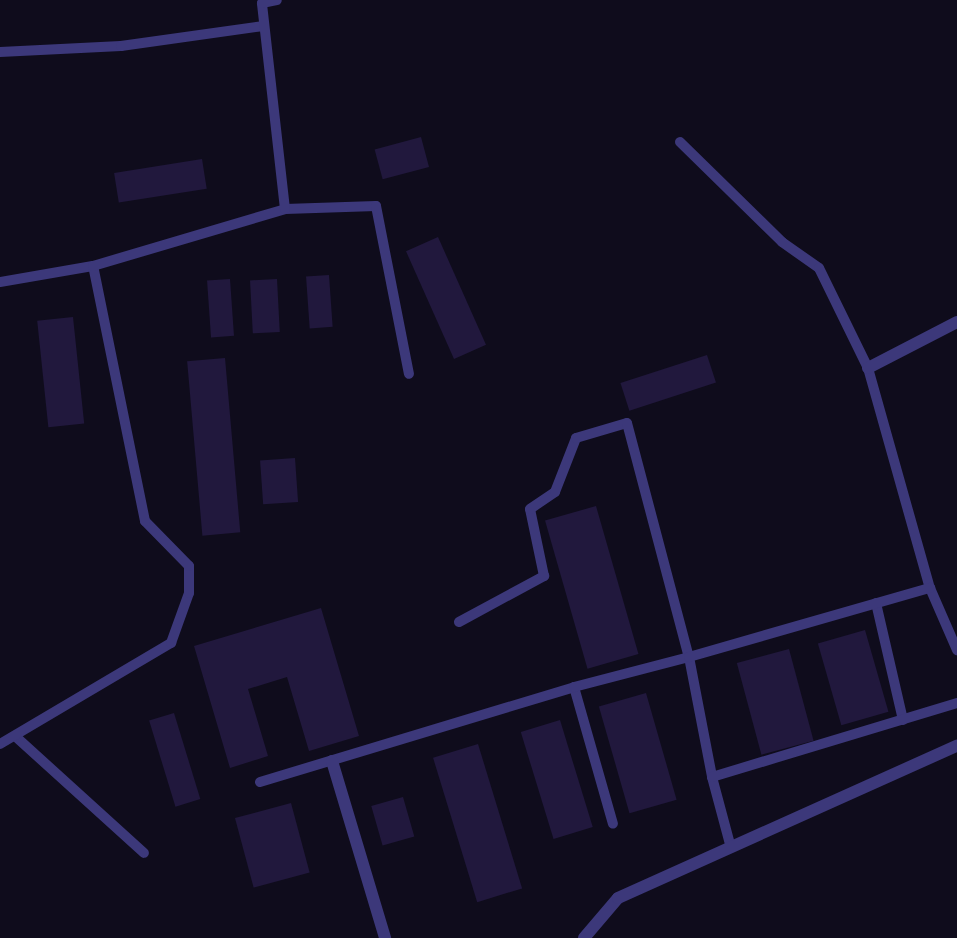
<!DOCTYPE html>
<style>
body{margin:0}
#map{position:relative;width:957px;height:938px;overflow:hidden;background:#0f0c1c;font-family:Overpass,sans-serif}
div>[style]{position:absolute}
.building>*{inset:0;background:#21183d;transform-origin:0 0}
.service>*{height:10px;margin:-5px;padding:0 5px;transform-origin:5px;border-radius:5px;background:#3c387a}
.minor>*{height:12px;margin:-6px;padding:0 6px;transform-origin:6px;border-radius:6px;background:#3c387a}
span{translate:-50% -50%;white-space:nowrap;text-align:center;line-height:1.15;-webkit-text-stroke:4px #0f0c1c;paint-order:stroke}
</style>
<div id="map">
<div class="building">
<div style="left:421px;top:137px;width:31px;height:48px;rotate:75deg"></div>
<div style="left:202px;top:159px;width:30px;height:89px;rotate:81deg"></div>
<div style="left:438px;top:237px;width:118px;height:35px;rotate:66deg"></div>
<div style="left:329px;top:275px;width:52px;height:23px;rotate:86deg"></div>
<div style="left:230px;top:279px;width:57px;height:23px;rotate:86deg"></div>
<div style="left:277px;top:279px;width:53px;height:27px;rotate:87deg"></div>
<div style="left:73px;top:317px;width:107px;height:36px;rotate:84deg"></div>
<div style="left:707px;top:355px;width:29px;height:91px;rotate:72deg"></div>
<div style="left:225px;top:358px;width:175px;height:38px;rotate:85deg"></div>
<div style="left:295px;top:458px;width:44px;height:35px;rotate:86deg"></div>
<div style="left:596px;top:506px;width:154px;height:53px;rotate:74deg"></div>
<div style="clip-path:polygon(321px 608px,359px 736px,309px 751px,287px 677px,248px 689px,268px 756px,230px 768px,194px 646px)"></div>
<div style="left:865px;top:630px;width:85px;height:49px;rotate:74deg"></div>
<div style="left:789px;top:649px;width:95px;height:54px;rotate:75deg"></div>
<div style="left:646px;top:693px;width:111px;height:49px;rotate:74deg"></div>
<div style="left:174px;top:713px;width:90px;height:26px;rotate:73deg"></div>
<div style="left:560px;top:720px;width:112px;height:41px;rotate:73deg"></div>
<div style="left:478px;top:744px;width:151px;height:47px;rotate:73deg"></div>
<div style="left:403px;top:797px;width:41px;height:33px;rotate:74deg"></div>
<div style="left:291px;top:803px;width:72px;height:58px;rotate:75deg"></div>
</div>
<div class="service">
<div style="left:0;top:52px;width:121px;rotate:-2.8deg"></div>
<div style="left:121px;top:46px;width:144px;rotate:-8deg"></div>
<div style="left:680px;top:142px;width:143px;rotate:44.4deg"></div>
<div style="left:782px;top:242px;width:45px;rotate:35.1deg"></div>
<div style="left:819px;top:268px;width:111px;rotate:63.9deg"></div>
<div style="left:868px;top:368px;width:229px;rotate:74.3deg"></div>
<div style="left:930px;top:588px;width:68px;rotate:66.5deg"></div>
<div style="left:285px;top:209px;width:91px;rotate:-1.9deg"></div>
<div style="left:376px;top:206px;width:171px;rotate:78.9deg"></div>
<div style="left:0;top:282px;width:94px;rotate:-9.8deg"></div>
<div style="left:876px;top:603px;width:120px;rotate:77deg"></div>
<div style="left:459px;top:622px;width:97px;rotate:-28.4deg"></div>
<div style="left:544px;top:576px;width:68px;rotate:-101.8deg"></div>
<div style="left:530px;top:509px;width:30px;rotate:-34deg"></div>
<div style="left:555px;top:492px;width:58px;rotate:-68.7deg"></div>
<div style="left:576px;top:438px;width:53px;rotate:-16.4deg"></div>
<div style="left:627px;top:423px;width:242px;rotate:75.2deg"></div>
<div style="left:689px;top:657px;width:122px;rotate:79.1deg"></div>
<div style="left:712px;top:777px;width:73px;rotate:75deg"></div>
<div style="left:574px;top:687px;width:142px;rotate:74.1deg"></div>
<div style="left:15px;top:736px;width:174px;rotate:42.2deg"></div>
<div style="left:0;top:744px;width:199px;rotate:-30.6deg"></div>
<div style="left:171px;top:643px;width:53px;rotate:-70.2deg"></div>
<div style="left:189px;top:593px;width:27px;rotate:-90deg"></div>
<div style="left:189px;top:566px;width:63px;rotate:-134.4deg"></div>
<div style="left:145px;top:521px;width:260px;rotate:-101.5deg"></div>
<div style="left:93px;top:266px;width:200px;rotate:-16.5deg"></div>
<div style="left:285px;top:209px;width:207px;rotate:-96.4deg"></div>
<div style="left:262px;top:3px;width:15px;rotate:-11deg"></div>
<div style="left:712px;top:777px;width:256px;rotate:-16.8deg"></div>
<div style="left:260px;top:782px;width:328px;rotate:-16.8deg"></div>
<div style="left:574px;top:687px;width:119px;rotate:-14.6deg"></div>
<div style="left:689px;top:657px;width:251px;rotate:-16deg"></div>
</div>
<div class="minor">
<div style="left:868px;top:368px;width:100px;rotate:-27.3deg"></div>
<div style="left:332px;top:761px;width:185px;rotate:73.3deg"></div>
<div style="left:584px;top:938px;width:52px;rotate:-49.6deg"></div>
<div style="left:618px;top:898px;width:372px;rotate:-24.2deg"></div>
</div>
</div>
